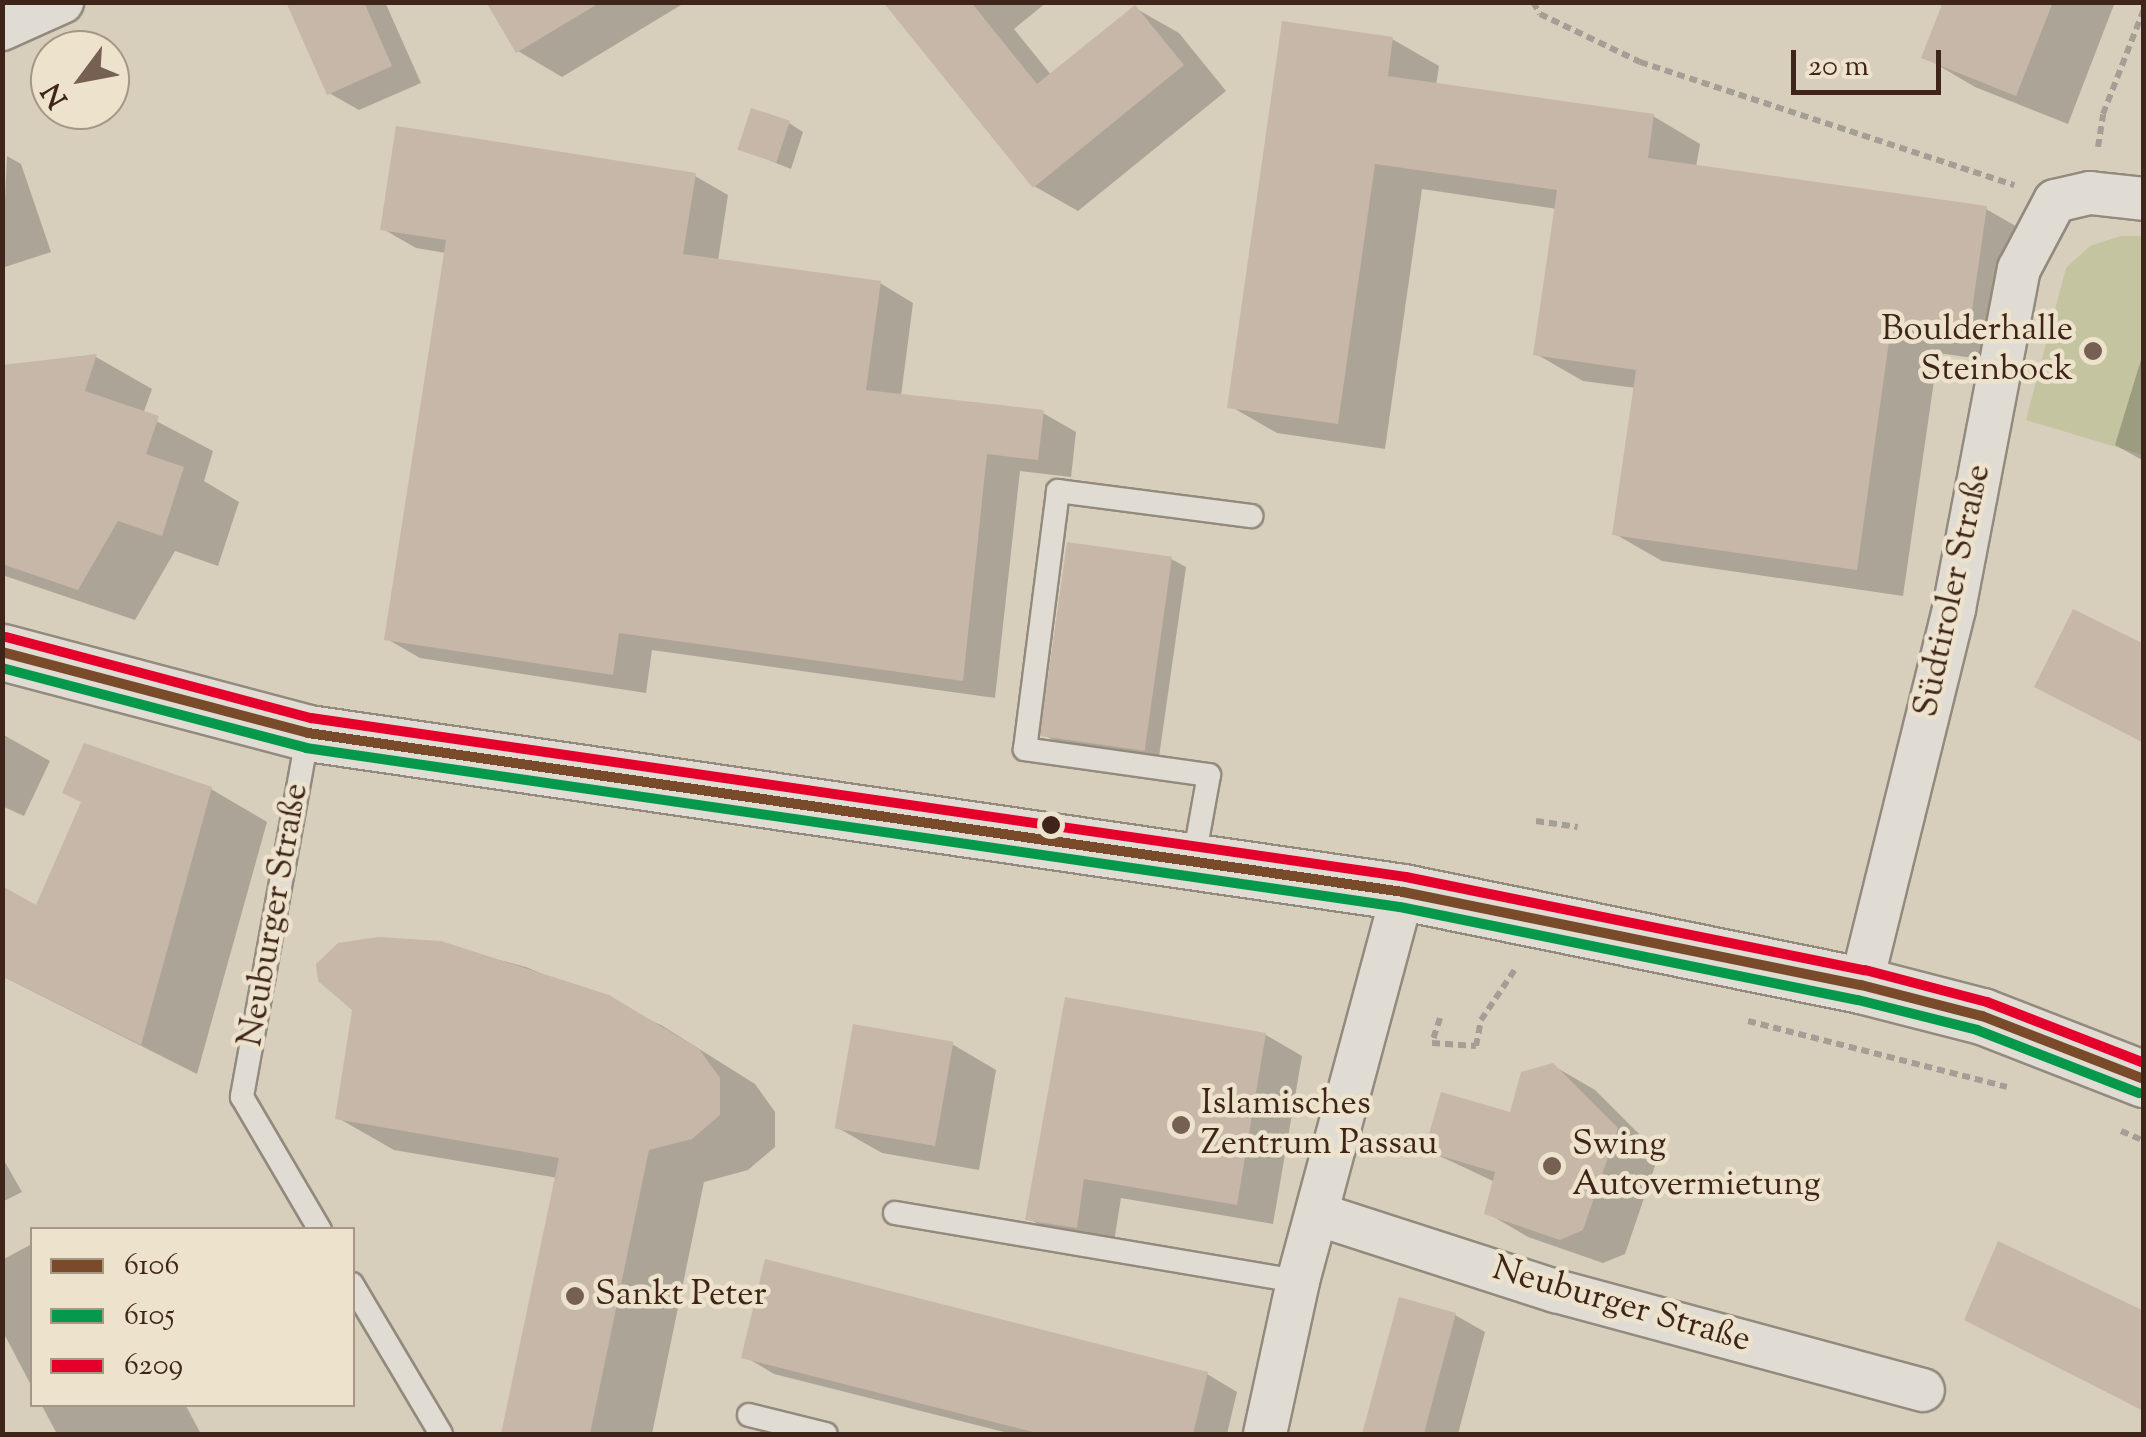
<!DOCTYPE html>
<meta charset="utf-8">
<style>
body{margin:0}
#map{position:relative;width:2146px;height:1437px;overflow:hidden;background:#d8cebc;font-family:"Sorts Mill Goudy",serif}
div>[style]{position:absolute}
.green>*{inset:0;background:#c4c4a1}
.shadow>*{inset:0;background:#0003}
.building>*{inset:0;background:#c6b7a9;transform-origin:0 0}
.path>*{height:6px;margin-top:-3px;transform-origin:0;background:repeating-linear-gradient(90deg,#a59e96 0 8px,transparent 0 13px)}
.roads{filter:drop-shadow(2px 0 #938a7e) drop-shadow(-2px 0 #938a7e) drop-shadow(0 2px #938a7e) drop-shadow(0 -2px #938a7e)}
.lane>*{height:22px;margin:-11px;padding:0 11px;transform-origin:11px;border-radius:11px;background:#e0dcd3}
.street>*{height:42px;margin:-21px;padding:0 21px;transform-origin:21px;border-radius:21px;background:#e0dcd3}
.secondary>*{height:55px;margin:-27.5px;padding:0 27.5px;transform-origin:27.5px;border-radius:27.5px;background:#e0dcd3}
.bus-1>*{height:10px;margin:-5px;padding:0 5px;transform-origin:5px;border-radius:5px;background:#7a4b2a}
.bus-2>*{height:10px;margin:-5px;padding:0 5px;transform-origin:5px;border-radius:5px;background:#06994b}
.bus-3>*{height:10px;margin:-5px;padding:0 5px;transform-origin:5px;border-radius:5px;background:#e4002b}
.dots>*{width:28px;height:28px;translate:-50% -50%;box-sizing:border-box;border:5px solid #ede2cc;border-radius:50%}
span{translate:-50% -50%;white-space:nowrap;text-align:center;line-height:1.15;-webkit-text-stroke:9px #ede2cc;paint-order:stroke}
.poi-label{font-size:35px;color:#3f2519}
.right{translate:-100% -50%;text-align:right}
.left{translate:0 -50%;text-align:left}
.street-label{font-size:35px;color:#3f2519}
.frame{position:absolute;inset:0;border:5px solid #3f2519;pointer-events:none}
.legend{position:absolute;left:30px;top:1227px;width:325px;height:180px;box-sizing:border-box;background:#ede2cc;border:2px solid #a79684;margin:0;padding:12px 18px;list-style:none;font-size:30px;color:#3f2519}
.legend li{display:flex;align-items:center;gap:20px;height:50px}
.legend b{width:50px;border:2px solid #a79684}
.north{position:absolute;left:30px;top:30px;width:100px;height:100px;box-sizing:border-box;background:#ede2cc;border:2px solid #a79684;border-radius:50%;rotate:238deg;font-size:28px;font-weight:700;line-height:40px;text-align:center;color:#3f2519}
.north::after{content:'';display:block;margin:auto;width:35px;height:45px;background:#756052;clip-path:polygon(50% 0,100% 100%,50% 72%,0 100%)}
.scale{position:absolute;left:1791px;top:50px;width:150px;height:45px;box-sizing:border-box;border:5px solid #3f2519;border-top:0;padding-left:12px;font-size:30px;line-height:35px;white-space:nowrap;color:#3f2519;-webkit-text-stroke:8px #ede2cc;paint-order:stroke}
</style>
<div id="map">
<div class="green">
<div style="clip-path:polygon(2121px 236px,2143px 236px,2143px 455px,2026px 420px,2066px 268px,2090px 246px)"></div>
</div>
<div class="shadow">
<div style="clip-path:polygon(289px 2px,385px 2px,421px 83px,359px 110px,329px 93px)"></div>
<div style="clip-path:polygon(489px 2px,686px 2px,562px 77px,518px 51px)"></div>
<div style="clip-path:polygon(886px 2px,1047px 2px,1014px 29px,1052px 76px,1135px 8px,1179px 33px,1226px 91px,1078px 211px,1034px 186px)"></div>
<div style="clip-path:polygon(1946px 2px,2115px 2px,2068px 124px,1975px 87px,1924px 57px)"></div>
<div style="clip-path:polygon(1392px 39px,1439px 66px,1436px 86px,1653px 116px,1700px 144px,1696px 167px,1986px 209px,2033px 236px,2015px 364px,1938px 353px,1903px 596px,1662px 561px,1615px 534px,1636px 388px,1583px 381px,1536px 354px,1557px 209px,1422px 189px,1385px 449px,1277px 433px,1230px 406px)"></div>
<div style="clip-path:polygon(789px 123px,803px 132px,791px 169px,741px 149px)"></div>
<div style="clip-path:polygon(7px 156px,21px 164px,51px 252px,2px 268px)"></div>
<div style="clip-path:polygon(695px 176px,728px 195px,718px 261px,880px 283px,913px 303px,901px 396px,1043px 413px,1076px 432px,1071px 477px,1020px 471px,995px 698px,652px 650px,646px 693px,420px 658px,387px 639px,446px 253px,416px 248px,383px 229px)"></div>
<div style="clip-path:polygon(2144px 350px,2144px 461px,2115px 445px)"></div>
<div style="clip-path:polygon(96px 357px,152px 389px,143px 414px,213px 451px,204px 481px,239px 502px,218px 566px,175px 551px,135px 620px,2px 575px,2px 367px)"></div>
<div style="clip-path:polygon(1171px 559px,1186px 567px,1159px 757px,1059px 743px,1044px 735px)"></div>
<div style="clip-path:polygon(2px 734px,50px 761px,24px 816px,2px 806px)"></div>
<div style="clip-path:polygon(211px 789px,267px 822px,197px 1074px,2px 976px,38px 909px)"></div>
<div style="clip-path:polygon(441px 944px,526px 967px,661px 1025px,755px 1084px,775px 1112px,775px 1147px,748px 1170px,704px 1182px,652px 1434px,504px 1434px,558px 1178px,394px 1150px,338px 1118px)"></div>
<div style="clip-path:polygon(1266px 1035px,1302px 1056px,1273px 1224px,1121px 1198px,1113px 1248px,1064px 1239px,1028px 1218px)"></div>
<div style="clip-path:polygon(952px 1044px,996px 1070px,979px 1170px,882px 1153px,838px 1128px)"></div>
<div style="clip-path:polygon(1552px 1065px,1595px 1090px,1659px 1154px,1625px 1254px,1603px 1263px,1528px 1237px,1487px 1213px,1495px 1182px,1427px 1150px,1512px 1115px)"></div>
<div style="clip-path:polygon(2px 1157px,22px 1192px,2px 1202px)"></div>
<div style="clip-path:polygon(32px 1244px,32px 1387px,2px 1330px,2px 1260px)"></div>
<div style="clip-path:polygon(1401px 1300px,1455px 1315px,1485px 1332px,1458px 1434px,1365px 1434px)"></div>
<div style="clip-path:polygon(2144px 1314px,2144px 1411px,1967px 1319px)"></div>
<div style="clip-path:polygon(744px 1356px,1207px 1374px,1237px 1392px,1227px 1434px,1012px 1434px,774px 1374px)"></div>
<div style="clip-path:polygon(41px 1404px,185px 1404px,201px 1434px,57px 1434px)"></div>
</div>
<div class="building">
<div style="clip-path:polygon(286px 2px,364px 2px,392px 66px,327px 95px)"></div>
<div style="clip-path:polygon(486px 2px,601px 2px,516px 53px)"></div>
<div style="clip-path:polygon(883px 2px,971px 2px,1037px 84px,1135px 5px,1184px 65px,1033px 188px)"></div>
<div style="clip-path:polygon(1943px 2px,2053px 2px,2016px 96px,1921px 58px)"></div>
<div style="clip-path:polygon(1282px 21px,1393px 37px,1388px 76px,1654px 114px,1648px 158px,1987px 206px,1968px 338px,1891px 327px,1857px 570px,1612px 535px,1636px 370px,1533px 355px,1557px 190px,1375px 164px,1338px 424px,1227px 408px)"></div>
<div style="left:751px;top:108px;width:41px;height:44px;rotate:18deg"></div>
<div style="clip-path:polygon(396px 126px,696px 173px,683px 254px,881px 281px,866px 390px,1044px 410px,1038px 460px,987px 454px,963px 681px,619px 633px,613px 675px,384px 640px,446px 240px,380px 230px)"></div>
<div style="clip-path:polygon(97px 354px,85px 391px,159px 416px,146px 454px,184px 467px,162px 536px,118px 521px,78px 590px,2px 564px,2px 365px)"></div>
<div style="left:1067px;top:542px;width:106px;height:196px;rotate:8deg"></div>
<div style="clip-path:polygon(2073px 609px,2144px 644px,2144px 743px,2034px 687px)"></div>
<div style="clip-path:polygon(84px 743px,212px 787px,141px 1045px,2px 976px,2px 886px,36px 905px,81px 802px,62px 793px)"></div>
<div style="clip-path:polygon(378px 937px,441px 941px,609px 995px,699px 1049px,720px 1078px,720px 1115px,692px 1139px,649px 1150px,590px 1434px,501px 1434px,559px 1158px,335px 1119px,352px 1010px,318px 981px,316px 964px,338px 943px)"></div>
<div style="clip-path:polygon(1065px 997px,1266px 1033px,1237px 1205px,1084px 1179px,1077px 1228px,1025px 1220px)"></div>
<div style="left:853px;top:1024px;width:102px;height:106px;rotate:10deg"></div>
<div style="clip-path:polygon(1553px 1063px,1618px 1128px,1583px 1230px,1560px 1240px,1484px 1214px,1495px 1172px,1424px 1151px,1441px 1092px,1510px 1112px,1521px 1072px)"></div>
<div style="clip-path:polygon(1998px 1241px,2144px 1311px,2144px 1411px,1964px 1320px)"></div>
<div style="clip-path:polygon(765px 1259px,1208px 1372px,1193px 1434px,1041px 1434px,741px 1358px)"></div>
<div style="clip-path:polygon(1399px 1297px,1456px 1313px,1428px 1418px,1424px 1434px,1362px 1434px)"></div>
</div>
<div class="path">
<div style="left:1533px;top:2px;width:14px;rotate:60deg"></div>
<div style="left:1540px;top:14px;width:111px;rotate:25.6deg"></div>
<div style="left:1640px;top:62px;width:394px;rotate:18.2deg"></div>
<div style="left:2098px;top:147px;width:33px;rotate:-81deg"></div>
<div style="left:2103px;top:114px;width:113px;rotate:-68.7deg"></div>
<div style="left:1536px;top:821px;width:42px;rotate:8.1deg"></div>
<div style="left:1440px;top:1018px;width:26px;rotate:108deg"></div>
<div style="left:1432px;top:1043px;width:44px;rotate:3.9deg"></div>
<div style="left:1476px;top:1046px;width:26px;rotate:-79deg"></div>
<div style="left:1481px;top:1020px;width:63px;rotate:-56.1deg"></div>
<div style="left:1748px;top:1021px;width:267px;rotate:14.3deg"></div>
<div style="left:2121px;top:1131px;width:25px;rotate:23deg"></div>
</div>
<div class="roads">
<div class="lane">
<div style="left:308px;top:733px;width:370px;rotate:100.3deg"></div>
<div style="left:242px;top:1097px;width:154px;rotate:59.6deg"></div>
<div style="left:1194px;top:858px;width:84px;rotate:-79.8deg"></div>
<div style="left:1209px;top:775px;width:186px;rotate:-172deg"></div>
<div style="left:1025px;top:749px;width:260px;rotate:-82.7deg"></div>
<div style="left:1058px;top:491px;width:195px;rotate:7.4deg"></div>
<div style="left:895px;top:1213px;width:409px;rotate:9.6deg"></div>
<div style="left:352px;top:1284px;width:174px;rotate:59.3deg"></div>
<div style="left:749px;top:1415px;width:79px;rotate:13.9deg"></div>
</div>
<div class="street">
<div style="left:2px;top:29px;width:66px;rotate:-24.2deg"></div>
<div style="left:1861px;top:985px;width:387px;rotate:-76.1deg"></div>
<div style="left:1954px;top:609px;width:346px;rotate:-79.2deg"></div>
<div style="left:2019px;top:269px;width:77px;rotate:-62.1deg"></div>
<div style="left:2055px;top:201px;width:36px;rotate:-13deg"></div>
<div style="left:2090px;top:193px;width:54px;rotate:6.3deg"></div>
<div style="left:1320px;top:1215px;width:248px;rotate:17.9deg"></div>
<div style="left:1556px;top:1291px;width:380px;rotate:15.1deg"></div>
<div style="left:1265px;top:1434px;width:157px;rotate:-77.8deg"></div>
<div style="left:1298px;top:1281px;width:403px;rotate:-74.9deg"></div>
</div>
<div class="secondary">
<div style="left:2px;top:652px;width:317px;rotate:14.8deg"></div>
<div style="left:308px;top:733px;width:1106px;rotate:8.26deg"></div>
<div style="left:1403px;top:892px;width:467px;rotate:11.5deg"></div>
<div style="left:1861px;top:985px;width:125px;rotate:14.4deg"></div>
<div style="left:1982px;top:1016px;width:174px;rotate:21.3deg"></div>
</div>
</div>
<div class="bus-1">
<div style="left:2px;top:652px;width:317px;rotate:14.8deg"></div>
<div style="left:308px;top:733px;width:1106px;rotate:8.26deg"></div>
<div style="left:1403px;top:892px;width:467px;rotate:11.5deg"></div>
<div style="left:1861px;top:985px;width:125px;rotate:14.4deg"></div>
<div style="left:1982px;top:1016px;width:174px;rotate:21.3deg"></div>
</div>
<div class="bus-2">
<div style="left:2px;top:668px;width:314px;rotate:14.7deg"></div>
<div style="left:306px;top:748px;width:1105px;rotate:8.27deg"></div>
<div style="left:1400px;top:907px;width:467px;rotate:11.5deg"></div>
<div style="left:1858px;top:1000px;width:123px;rotate:14.1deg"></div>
<div style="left:1977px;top:1030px;width:174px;rotate:21.3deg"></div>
</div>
<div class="bus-3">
<div style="left:6px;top:637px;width:316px;rotate:14.9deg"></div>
<div style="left:311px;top:718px;width:1106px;rotate:8.26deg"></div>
<div style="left:1406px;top:877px;width:468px;rotate:11.5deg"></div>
<div style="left:1865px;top:970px;width:126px;rotate:14.7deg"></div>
<div style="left:1987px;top:1002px;width:168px;rotate:21.2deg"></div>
</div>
<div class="dots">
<div style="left:2093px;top:351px;background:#756052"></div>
<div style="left:1051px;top:825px;background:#3f2519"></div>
<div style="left:1181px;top:1125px;background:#756052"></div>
<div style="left:1552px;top:1166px;background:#756052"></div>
<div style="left:575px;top:1296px;background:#756052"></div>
</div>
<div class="poi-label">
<span class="right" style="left:2073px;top:351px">Boulderhalle<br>Steinbock</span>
<span class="left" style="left:1201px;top:1125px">Islamisches<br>Zentrum Passau</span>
<span class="left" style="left:1572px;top:1166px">Swing<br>Autovermietung</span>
<span class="left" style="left:595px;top:1296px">Sankt Peter</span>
</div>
<div class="street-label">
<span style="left:1954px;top:591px;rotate:-78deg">Südtiroler Straße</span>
<span style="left:275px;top:915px;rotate:-80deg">Neuburger Straße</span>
<span style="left:1621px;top:1306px;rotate:16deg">Neuburger Straße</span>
</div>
<div class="frame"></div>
<ul class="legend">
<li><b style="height:12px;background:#7a4b2a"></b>6106</li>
<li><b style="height:12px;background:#06994b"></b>6105</li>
<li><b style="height:12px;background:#e4002b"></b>6209</li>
</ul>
<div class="north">N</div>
<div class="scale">20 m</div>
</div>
